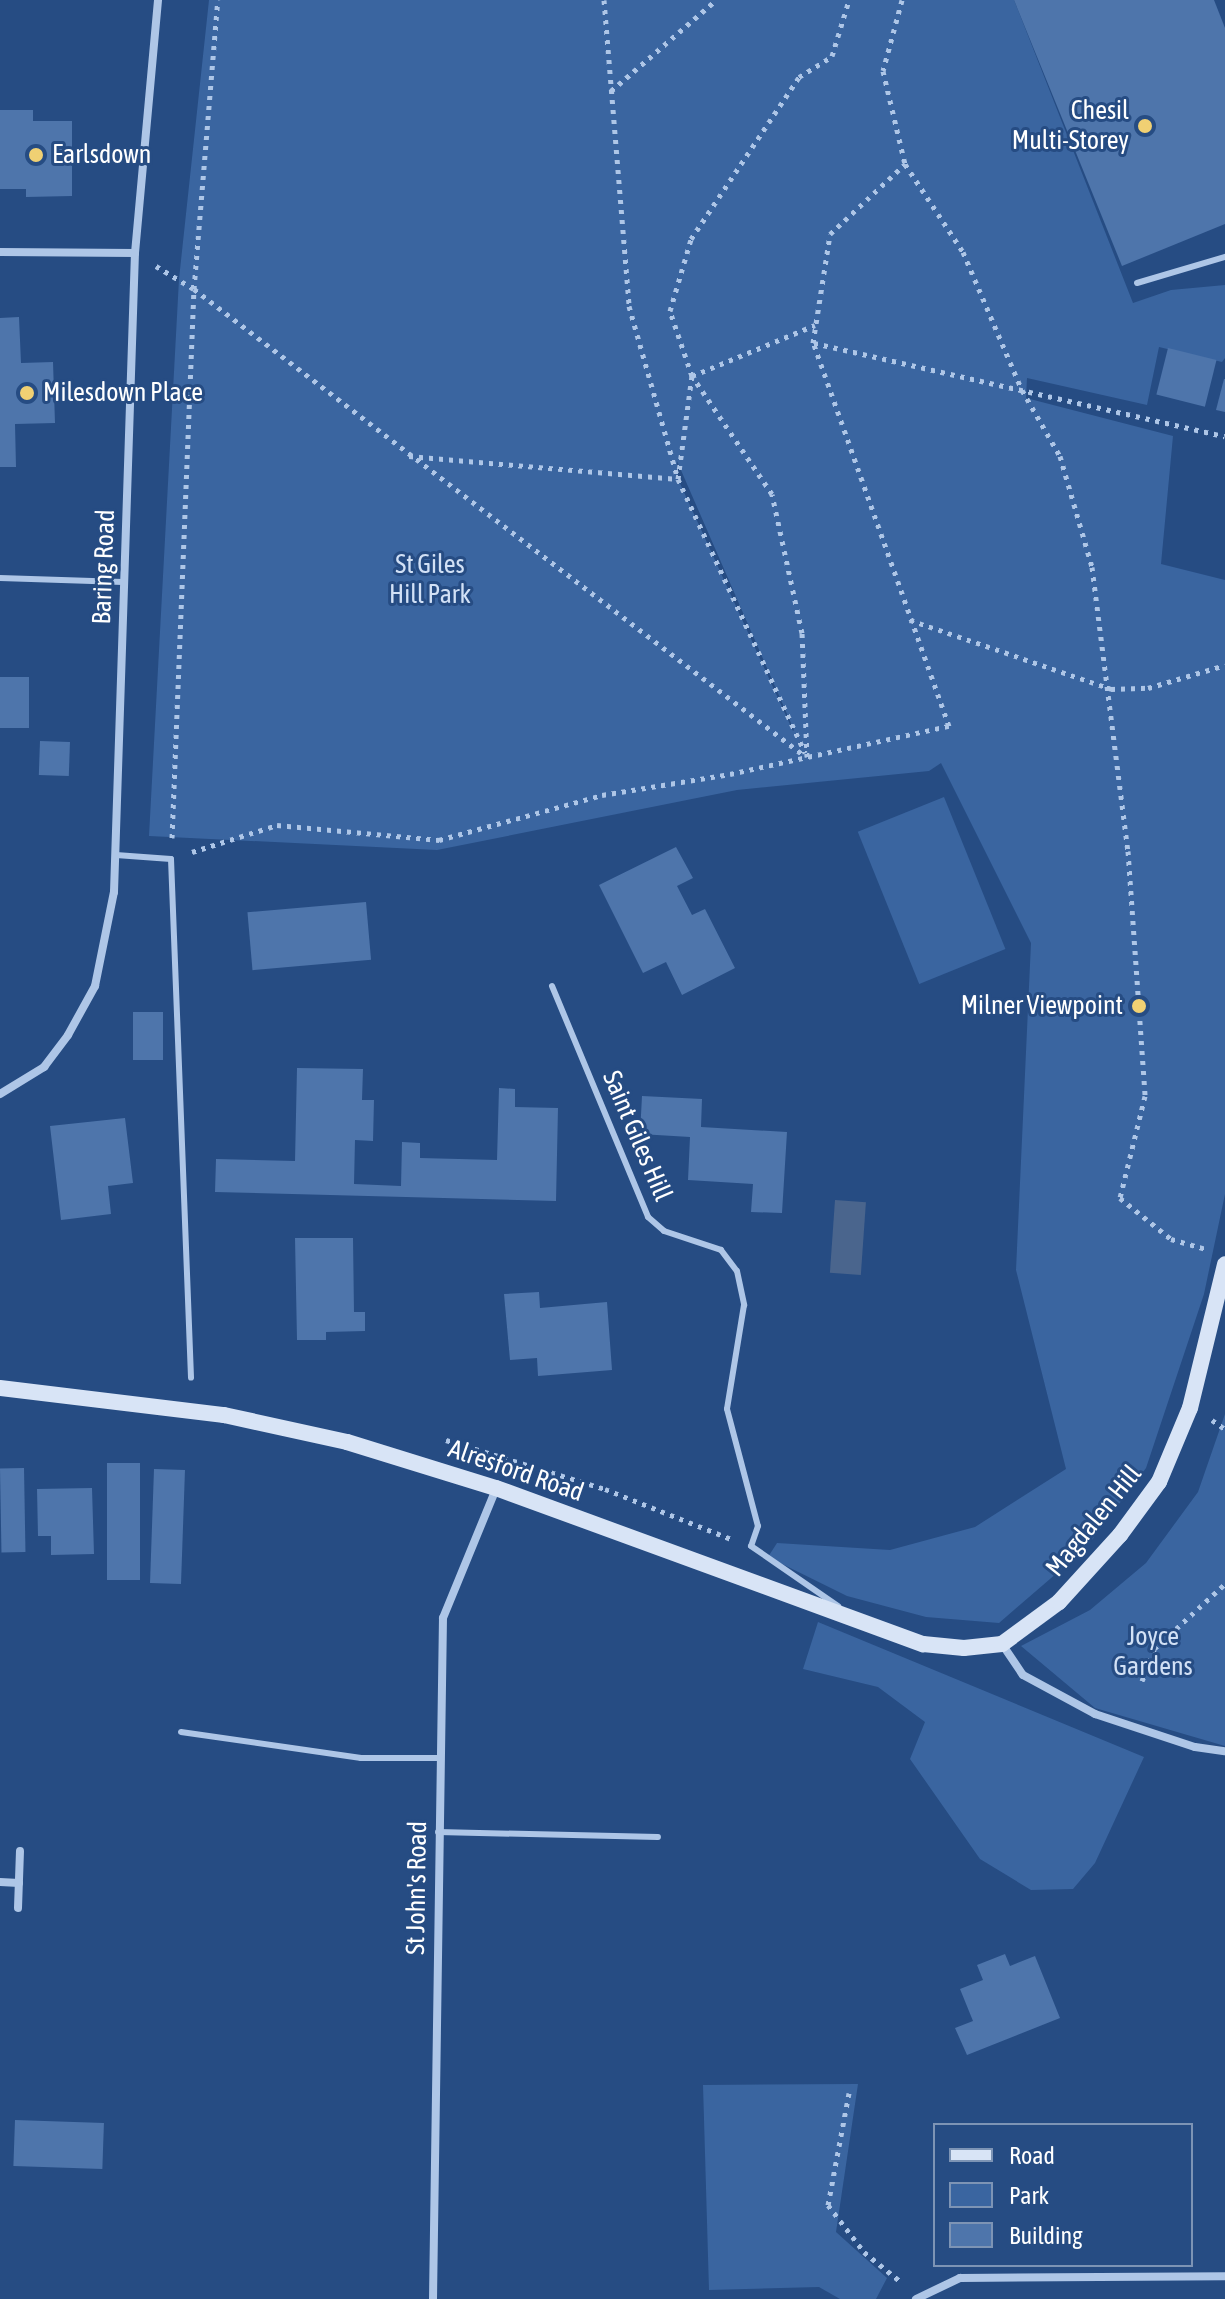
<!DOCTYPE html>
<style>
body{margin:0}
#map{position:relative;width:1225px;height:2299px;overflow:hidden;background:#264c83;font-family:"Asap Condensed",sans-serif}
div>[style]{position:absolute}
.green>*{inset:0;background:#3a65a0;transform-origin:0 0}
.water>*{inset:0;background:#4a658d;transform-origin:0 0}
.building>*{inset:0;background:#4e75ab;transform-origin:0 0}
.path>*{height:5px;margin-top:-2.5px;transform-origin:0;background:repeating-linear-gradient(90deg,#aec6e7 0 4px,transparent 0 10px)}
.service>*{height:6px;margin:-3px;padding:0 3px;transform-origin:3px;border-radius:3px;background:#aec6e7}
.minor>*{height:8px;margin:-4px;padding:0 4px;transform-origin:4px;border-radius:4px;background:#aec6e7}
.secondary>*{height:16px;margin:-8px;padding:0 8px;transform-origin:8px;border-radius:8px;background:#d8e4f6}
.dots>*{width:22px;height:22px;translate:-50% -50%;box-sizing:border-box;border:4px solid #264c83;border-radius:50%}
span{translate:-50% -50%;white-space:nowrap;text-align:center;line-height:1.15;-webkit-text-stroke:6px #264c83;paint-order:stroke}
.poi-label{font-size:26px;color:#fff}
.right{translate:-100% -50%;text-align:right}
.left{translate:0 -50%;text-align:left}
.park-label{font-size:26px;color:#d2e1f6}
.street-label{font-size:26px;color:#fff}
.legend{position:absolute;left:933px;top:2123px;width:260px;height:144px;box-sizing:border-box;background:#264c83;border:2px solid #7d94b5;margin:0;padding:10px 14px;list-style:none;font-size:24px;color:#fff}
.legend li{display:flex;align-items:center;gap:16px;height:40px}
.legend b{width:40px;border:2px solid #7d94b5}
</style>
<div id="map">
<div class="green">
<div style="clip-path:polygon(evenodd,209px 0,1014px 0,1133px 303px,1171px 290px,1225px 285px,1225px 358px,1222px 362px,1159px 347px,1147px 405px,1027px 378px,1026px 398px,1173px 436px,1161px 564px,1225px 580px,1225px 1194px,1204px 1294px,1146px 1468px,1086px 1548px,999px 1623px,926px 1617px,847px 1596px,768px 1557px,777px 1543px,890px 1550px,975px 1527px,1066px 1469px,1016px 1270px,1031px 943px,941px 763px,929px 771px,737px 790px,437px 850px,149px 836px,179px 279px,209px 0,677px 461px,794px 730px,793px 731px,678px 479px,677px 461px)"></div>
<div style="left:944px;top:797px;width:164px;height:93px;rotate:68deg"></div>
<div style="clip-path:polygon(1225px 1414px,1225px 1746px,1095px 1708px,1021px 1646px,1090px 1610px,1146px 1563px,1198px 1492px)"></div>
<div style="clip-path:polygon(818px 1622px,1144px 1757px,1095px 1863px,1073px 1889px,1031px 1890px,980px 1859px,910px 1759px,925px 1722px,878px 1687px,803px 1669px)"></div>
<div style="clip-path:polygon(858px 2084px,836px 2232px,887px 2278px,876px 2299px,840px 2299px,819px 2287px,709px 2290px,703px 2085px)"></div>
</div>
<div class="water">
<div style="left:835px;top:1200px;width:31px;height:73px;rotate:4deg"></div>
</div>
<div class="building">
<div style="clip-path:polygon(1014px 0,1214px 0,1225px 28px,1225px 224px,1122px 266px)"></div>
<div style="clip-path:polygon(0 110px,33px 110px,33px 121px,72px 121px,72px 196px,26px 197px,26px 189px,0 189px)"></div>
<div style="clip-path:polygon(19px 317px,21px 363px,53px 362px,55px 423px,15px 424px,16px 467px,0 467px,0 318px)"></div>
<div style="left:1168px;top:348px;width:50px;height:48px;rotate:14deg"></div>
<div style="clip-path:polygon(1224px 379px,1225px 379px,1225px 412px,1216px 410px)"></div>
<div style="left:0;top:677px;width:29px;height:51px"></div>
<div style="left:40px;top:741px;width:30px;height:34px;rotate:2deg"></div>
<div style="clip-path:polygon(676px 847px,693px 878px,677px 886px,692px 915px,705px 909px,735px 968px,682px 995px,666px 962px,643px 973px,599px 885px)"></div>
<div style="left:366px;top:902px;width:58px;height:119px;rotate:85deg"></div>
<div style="left:133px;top:1012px;width:30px;height:48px"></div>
<div style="clip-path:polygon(297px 1068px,363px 1069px,362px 1100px,374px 1100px,373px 1141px,355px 1140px,354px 1184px,401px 1186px,402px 1142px,420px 1143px,420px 1158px,497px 1160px,499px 1088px,515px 1089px,515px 1107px,558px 1108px,556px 1201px,215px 1192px,216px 1159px,295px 1161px)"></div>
<div style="clip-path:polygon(642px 1096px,702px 1099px,701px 1127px,787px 1132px,782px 1213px,751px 1212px,753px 1184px,688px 1180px,690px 1137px,640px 1134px)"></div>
<div style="clip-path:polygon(125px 1118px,133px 1183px,108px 1186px,111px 1214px,61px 1220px,50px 1126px)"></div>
<div style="clip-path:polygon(295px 1238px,353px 1238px,354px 1312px,365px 1312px,365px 1331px,326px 1332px,326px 1340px,297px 1340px)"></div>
<div style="clip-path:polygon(539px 1292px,540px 1308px,607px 1302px,612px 1370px,538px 1376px,537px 1358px,510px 1360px,504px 1294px)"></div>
<div style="left:107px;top:1463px;width:33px;height:117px"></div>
<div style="left:24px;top:1468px;width:84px;height:24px;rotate:89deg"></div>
<div style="left:154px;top:1469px;width:31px;height:114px;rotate:2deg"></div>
<div style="clip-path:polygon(92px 1488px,94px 1554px,51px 1555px,51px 1536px,38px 1536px,37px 1489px)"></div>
<div style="clip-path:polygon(1005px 1954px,1010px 1966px,1035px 1956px,1060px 2018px,967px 2055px,955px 2028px,973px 2021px,960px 1989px,983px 1980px,977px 1965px)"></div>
<div style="left:15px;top:2120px;width:89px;height:46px;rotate:2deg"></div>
</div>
<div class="path">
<div style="left:604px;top:0;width:307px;rotate:85.3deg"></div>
<div style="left:629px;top:306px;width:180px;rotate:74.2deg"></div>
<div style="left:678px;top:479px;width:302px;rotate:65.1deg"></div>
<div style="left:902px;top:0;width:73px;rotate:105deg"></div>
<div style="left:883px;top:71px;width:96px;rotate:76.7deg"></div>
<div style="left:905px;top:164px;width:105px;rotate:56.6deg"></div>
<div style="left:963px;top:252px;width:150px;rotate:66.9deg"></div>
<div style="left:1022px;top:390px;width:76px;rotate:60.1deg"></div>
<div style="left:1060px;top:456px;width:116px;rotate:73.9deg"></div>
<div style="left:1092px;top:567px;width:286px;rotate:82.8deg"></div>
<div style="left:1128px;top:851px;width:246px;rotate:86deg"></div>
<div style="left:1145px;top:1096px;width:105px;rotate:103.8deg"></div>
<div style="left:1120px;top:1198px;width:65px;rotate:38.8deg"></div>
<div style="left:1171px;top:1239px;width:35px;rotate:16deg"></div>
<div style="left:611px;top:91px;width:139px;rotate:-40.9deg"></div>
<div style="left:156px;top:266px;width:44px;rotate:31.2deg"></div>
<div style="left:194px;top:289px;width:770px;rotate:37.41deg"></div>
<div style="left:814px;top:343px;width:421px;rotate:12.8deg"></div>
<div style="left:409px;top:456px;width:270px;rotate:4.9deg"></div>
<div style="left:678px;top:479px;width:104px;rotate:-82.3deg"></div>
<div style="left:692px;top:376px;width:133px;rotate:-22.5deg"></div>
<div style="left:910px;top:620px;width:213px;rotate:18.9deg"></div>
<div style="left:1111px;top:689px;width:37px;rotate:-2deg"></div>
<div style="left:1148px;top:688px;width:80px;rotate:-16.6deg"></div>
<div style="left:807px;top:757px;width:124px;rotate:-92.3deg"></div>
<div style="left:802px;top:633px;width:142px;rotate:-102.2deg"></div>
<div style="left:772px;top:494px;width:143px;rotate:-124.1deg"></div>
<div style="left:692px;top:376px;width:69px;rotate:-108.7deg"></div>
<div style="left:670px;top:311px;width:75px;rotate:-73.7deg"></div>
<div style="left:691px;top:239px;width:195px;rotate:-56.3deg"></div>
<div style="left:799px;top:77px;width:39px;rotate:-32deg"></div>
<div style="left:832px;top:56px;width:59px;rotate:-73.1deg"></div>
<div style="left:172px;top:838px;width:549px;rotate:-87.71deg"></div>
<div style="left:194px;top:289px;width:290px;rotate:-85.3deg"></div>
<div style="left:192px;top:852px;width:89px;rotate:-17.6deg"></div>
<div style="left:277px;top:825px;width:163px;rotate:5.3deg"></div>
<div style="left:439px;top:840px;width:169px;rotate:-15.4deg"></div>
<div style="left:602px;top:795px;width:130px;rotate:-9.3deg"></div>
<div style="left:730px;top:774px;width:224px;rotate:-12.4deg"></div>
<div style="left:949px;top:726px;width:406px;rotate:-109.5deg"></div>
<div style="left:813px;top:343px;width:110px;rotate:-81.1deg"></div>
<div style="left:830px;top:234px;width:103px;rotate:-43deg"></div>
<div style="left:1212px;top:1420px;width:16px;rotate:35deg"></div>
<div style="left:446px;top:1440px;width:166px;rotate:17.1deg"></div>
<div style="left:605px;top:1489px;width:136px;rotate:21.6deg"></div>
<div style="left:1142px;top:1681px;width:34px;rotate:-69deg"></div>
<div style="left:1154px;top:1649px;width:96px;rotate:-42.5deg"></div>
<div style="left:849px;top:2093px;width:114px;rotate:100.6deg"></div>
<div style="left:828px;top:2205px;width:59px;rotate:52.5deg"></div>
<div style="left:864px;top:2252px;width:48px;rotate:39deg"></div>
</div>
<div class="service">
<div style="left:1137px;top:283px;width:92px;rotate:-16.5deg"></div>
<div style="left:0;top:578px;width:123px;rotate:1.9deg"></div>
<div style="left:116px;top:855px;width:55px;rotate:4.2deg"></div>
<div style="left:171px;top:859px;width:519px;rotate:87.79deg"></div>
<div style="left:552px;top:986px;width:250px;rotate:67.4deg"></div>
<div style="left:648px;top:1217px;width:21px;rotate:41deg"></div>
<div style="left:664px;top:1231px;width:60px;rotate:18.4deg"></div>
<div style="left:721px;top:1250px;width:26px;rotate:53deg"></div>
<div style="left:737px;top:1271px;width:35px;rotate:78deg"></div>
<div style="left:744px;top:1305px;width:105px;rotate:99.3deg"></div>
<div style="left:727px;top:1409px;width:121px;rotate:75.2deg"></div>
<div style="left:758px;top:1526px;width:21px;rotate:109deg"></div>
<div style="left:751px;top:1546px;width:106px;rotate:34.6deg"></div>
<div style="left:181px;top:1732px;width:182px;rotate:8.2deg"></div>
<div style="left:361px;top:1758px;width:78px"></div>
<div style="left:438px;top:1832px;width:220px;rotate:1.3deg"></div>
</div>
<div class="minor">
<div style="left:0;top:252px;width:135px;rotate:0.4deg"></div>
<div style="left:0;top:1094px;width:52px;rotate:-31.5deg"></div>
<div style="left:44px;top:1067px;width:40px;rotate:-53deg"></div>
<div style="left:68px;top:1035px;width:56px;rotate:-61.1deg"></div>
<div style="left:95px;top:986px;width:96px;rotate:-78.6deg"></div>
<div style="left:114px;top:892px;width:639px;rotate:-88.12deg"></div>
<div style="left:135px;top:253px;width:254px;rotate:-84.8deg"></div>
<div style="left:1002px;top:1644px;width:37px;rotate:56deg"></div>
<div style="left:1023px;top:1675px;width:82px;rotate:28.4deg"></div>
<div style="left:1095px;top:1714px;width:105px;rotate:18.3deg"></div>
<div style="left:1195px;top:1747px;width:30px;rotate:8deg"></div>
<div style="left:0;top:1882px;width:19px;rotate:3deg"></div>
<div style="left:18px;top:1908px;width:57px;rotate:-88deg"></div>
<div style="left:433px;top:2299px;width:681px;rotate:-89.16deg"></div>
<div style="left:443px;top:1618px;width:139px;rotate:-67.7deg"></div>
<div style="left:916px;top:2299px;width:49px;rotate:-25.5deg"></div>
<div style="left:960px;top:2278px;width:265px;rotate:-0.4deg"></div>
</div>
<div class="secondary">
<div style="left:0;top:1388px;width:226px;rotate:6.9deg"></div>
<div style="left:224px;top:1415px;width:126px;rotate:12.4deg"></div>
<div style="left:347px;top:1442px;width:156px;rotate:17.2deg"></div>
<div style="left:496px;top:1488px;width:455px;rotate:20.1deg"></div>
<div style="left:923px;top:1644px;width:41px;rotate:5.6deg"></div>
<div style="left:964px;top:1648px;width:38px;rotate:-6deg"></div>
<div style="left:1002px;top:1644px;width:71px;rotate:-36.4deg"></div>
<div style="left:1059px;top:1602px;width:91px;rotate:-47.7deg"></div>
<div style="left:1120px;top:1535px;width:66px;rotate:-53.7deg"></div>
<div style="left:1159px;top:1482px;width:80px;rotate:-67.3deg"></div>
<div style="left:1190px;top:1408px;width:148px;rotate:-76.3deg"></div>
</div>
<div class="dots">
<div style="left:1145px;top:126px;background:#f0d073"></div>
<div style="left:36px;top:155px;background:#f0d073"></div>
<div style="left:27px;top:393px;background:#f0d073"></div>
<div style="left:1139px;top:1006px;background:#f0d073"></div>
</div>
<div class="poi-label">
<span class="right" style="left:1129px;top:126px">Chesil<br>Multi-Storey</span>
<span class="left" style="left:52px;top:155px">Earlsdown</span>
<span class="left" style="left:43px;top:393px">Milesdown Place</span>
<span class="right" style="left:1123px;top:1006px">Milner Viewpoint</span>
</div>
<div class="park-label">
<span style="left:430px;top:580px">St Giles<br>Hill Park</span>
<span style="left:1153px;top:1652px">Joyce<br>Gardens</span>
</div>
<div class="street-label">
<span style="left:104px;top:567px;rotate:-88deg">Baring Road</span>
<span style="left:637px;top:1136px;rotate:67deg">Saint Giles Hill</span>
<span style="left:516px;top:1471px;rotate:19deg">Alresford Road</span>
<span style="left:1094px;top:1521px;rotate:-51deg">Magdalen Hill</span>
<span style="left:417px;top:1888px;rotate:-89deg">St John's Road</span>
</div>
<ul class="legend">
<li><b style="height:10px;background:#d8e4f6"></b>Road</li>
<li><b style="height:22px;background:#3a65a0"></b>Park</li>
<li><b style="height:22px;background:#4e75ab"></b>Building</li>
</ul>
</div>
